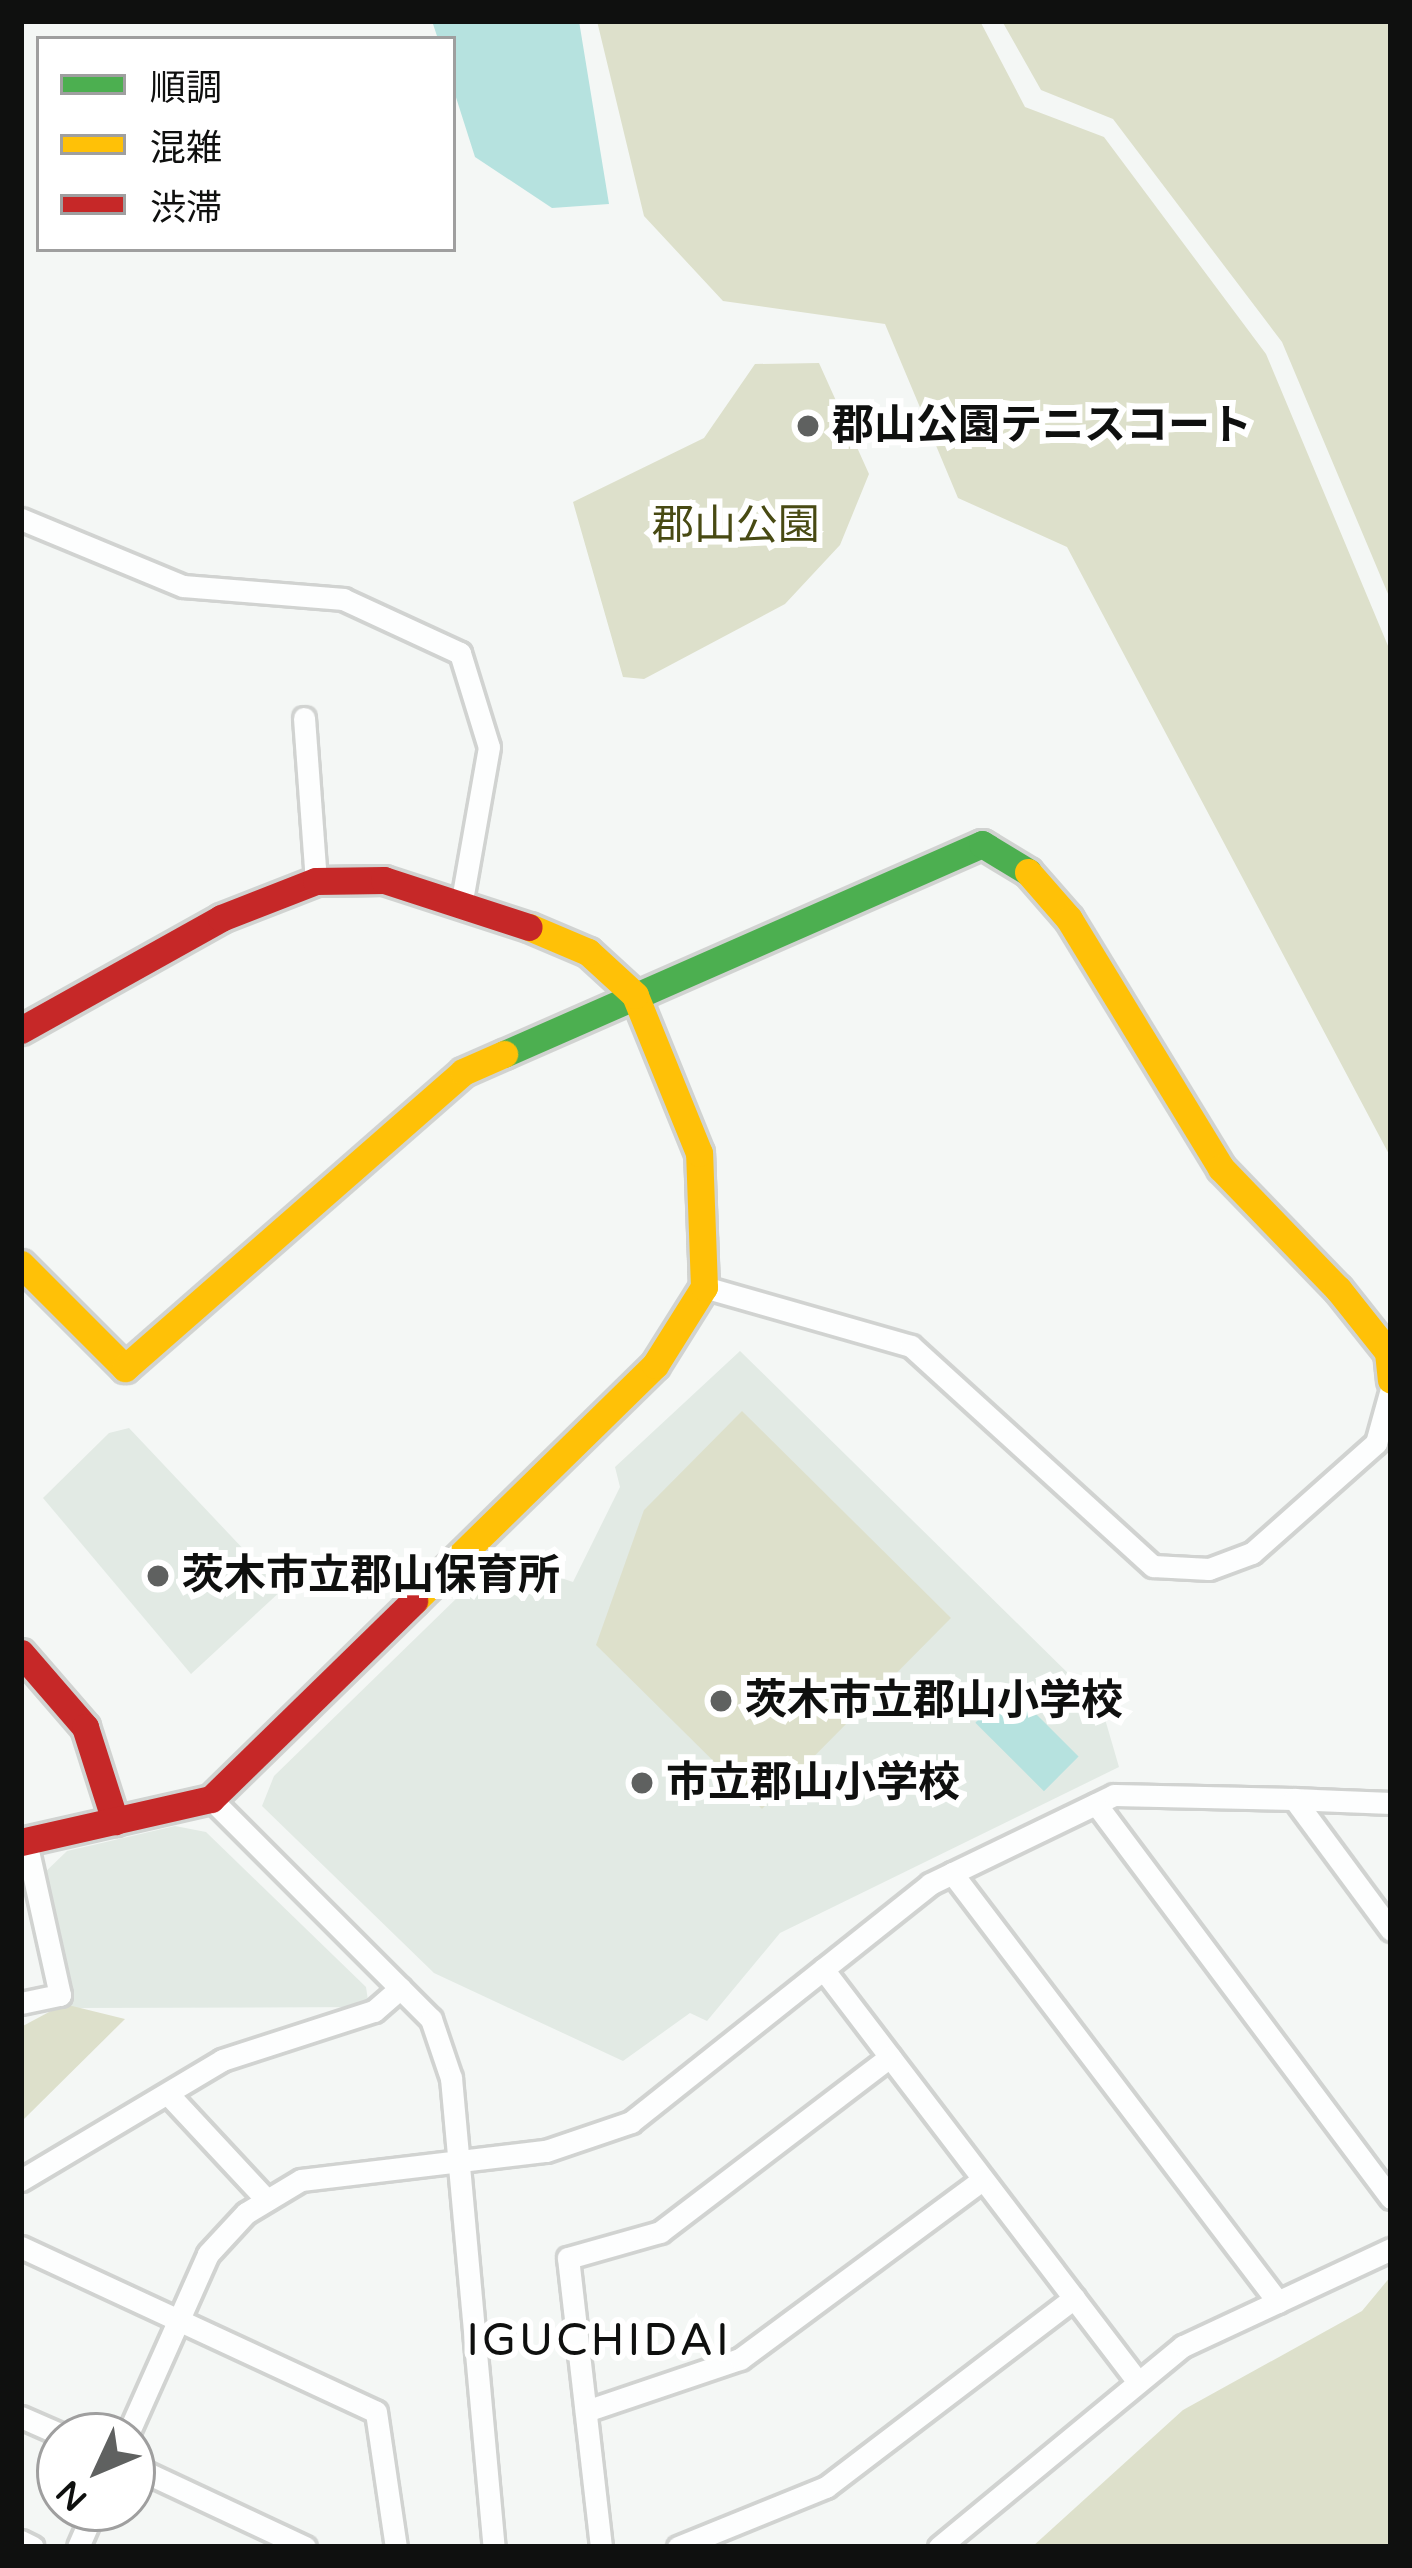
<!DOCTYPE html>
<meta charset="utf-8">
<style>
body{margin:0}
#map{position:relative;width:1412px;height:2568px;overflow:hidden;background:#f4f7f5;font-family:"Varela Round","Noto Sans JP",sans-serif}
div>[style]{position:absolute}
.built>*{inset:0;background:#e2eae4}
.green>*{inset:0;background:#dde0cb}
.water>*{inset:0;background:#b6e2df;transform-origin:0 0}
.roads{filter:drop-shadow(3px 0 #d1d3d1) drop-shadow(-3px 0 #d1d3d1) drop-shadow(0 3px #d1d3d1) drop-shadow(0 -3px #d1d3d1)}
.street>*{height:21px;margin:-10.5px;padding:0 10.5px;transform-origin:10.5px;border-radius:10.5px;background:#fdfefe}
.fast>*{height:27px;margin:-13.5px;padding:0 13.5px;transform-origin:13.5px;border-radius:13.5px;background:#4caf50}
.slow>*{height:27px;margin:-13.5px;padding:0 13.5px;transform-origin:13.5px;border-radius:13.5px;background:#ffc107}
.jam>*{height:27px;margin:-13.5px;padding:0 13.5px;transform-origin:13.5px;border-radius:13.5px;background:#c62828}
.dots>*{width:33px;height:33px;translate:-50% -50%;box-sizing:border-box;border:6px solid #fff;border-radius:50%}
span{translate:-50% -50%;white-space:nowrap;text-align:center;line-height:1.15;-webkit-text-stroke:12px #fff;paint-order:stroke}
.poi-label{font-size:42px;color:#0f100f;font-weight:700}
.left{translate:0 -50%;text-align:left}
.park-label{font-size:42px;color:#484a13}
.neighbourhood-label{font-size:45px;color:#0f100f;letter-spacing:3px}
.frame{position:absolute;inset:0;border:24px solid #0f100f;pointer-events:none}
.legend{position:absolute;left:36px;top:36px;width:420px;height:216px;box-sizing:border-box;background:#fff;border:3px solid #9f9f9f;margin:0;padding:15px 21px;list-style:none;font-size:36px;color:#0f100f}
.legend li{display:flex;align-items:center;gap:24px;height:60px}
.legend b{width:60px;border:3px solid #9f9f9f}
.north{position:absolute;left:36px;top:2412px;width:120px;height:120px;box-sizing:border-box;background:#fff;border:3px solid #9f9f9f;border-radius:50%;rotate:226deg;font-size:33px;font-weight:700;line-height:48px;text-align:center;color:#0f100f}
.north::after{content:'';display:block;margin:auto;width:42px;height:54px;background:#5f6160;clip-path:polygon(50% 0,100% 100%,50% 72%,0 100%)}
</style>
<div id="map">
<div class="built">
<div style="clip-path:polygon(740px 1351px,1079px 1684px,1105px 1719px,1119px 1767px,780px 1933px,707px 2021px,690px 2013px,623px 2061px,434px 1973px,262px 1806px,274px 1776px,499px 1557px,573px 1582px,620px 1487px,615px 1467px)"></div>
<div style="clip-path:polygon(129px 1428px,282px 1590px,191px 1674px,43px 1498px,109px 1433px)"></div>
<div style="clip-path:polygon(175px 1826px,206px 1832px,366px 1987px,369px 2007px,70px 2008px,39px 1878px,67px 1851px)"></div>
</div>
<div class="green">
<div style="clip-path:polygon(597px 21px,980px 21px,1025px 107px,1104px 137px,1266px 354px,1391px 653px,1391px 1158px,1067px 547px,958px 498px,885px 324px,723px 301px,644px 216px)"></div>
<div style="clip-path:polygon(1002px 21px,1391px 21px,1391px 601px,1282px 342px,1113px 119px,1041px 90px)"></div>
<div style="clip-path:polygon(819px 363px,869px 474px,840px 545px,785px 604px,644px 679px,623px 677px,573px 502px,704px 438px,755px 364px)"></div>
<div style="clip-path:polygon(742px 1411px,951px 1618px,762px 1809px,596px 1645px,644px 1510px)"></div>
<div style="clip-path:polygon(64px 2004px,125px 2019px,21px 2122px,21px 2027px)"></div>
<div style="clip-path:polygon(1391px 2276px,1391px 2547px,1032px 2547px,1183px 2410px,1362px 2311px)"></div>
</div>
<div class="water">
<div style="clip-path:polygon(432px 21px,579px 21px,609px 204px,552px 208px,475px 157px,453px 88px,453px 39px,438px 39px)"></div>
<div style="left:1010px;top:1688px;width:97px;height:49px;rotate:45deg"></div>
</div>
<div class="roads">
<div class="street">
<div style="left:21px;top:519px;width:175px;rotate:22.5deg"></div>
<div style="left:183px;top:586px;width:161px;rotate:4.6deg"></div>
<div style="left:343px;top:599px;width:129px;rotate:24.8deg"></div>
<div style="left:460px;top:653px;width:98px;rotate:72.9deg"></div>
<div style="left:489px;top:747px;width:155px;rotate:100deg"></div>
<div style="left:304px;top:718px;width:163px;rotate:85.8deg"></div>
<div style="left:704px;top:1287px;width:215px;rotate:15.9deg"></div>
<div style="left:911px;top:1346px;width:327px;rotate:42.3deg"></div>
<div style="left:1153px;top:1566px;width:56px;rotate:3.1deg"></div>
<div style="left:1209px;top:1569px;width:46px;rotate:-20.4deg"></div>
<div style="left:1252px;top:1553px;width:166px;rotate:-41.6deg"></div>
<div style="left:1376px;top:1443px;width:56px;rotate:-74.5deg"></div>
<div style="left:211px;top:1799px;width:311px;rotate:45deg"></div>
<div style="left:431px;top:2019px;width:62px;rotate:71.3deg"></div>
<div style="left:451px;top:2078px;width:471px;rotate:84.8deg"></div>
<div style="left:1294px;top:1799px;width:97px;rotate:2.4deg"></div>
<div style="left:1096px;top:1804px;width:492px;rotate:53.2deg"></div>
<div style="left:952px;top:1873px;width:539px;rotate:52.77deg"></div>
<div style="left:823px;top:1969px;width:519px;rotate:52.67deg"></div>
<div style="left:21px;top:2003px;width:40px;rotate:-12deg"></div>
<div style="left:60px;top:1995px;width:157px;rotate:-102.5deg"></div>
<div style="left:168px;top:2094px;width:145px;rotate:47deg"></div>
<div style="left:21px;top:2180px;width:234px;rotate:-30.8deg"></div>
<div style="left:222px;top:2060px;width:160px;rotate:-17.9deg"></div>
<div style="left:374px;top:2011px;width:35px;rotate:-41deg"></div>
<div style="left:21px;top:2247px;width:391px;rotate:24.9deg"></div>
<div style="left:376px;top:2412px;width:136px;rotate:81.6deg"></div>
<div style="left:586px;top:2411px;width:163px;rotate:-18.7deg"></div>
<div style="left:740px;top:2359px;width:302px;rotate:-36.5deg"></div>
<div style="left:21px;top:2417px;width:47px;rotate:23.8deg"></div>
<div style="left:127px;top:2436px;width:199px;rotate:-66deg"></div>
<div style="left:208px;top:2254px;width:56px;rotate:-47.2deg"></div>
<div style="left:246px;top:2213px;width:64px;rotate:-31deg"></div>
<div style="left:301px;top:2180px;width:247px;rotate:-6.8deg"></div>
<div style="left:546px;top:2151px;width:90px;rotate:-18.8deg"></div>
<div style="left:631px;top:2122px;width:382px;rotate:-38.5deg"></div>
<div style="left:930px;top:1884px;width:204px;rotate:-25.8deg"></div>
<div style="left:1114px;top:1795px;width:180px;rotate:1.3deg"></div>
<div style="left:1294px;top:1799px;width:163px;rotate:53.5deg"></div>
<div style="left:132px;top:2466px;width:191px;rotate:25.1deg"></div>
<div style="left:21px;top:2541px;width:13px;rotate:27deg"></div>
<div style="left:78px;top:2547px;width:43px;rotate:-66.4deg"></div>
<div style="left:601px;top:2547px;width:291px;rotate:-96.5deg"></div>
<div style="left:568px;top:2258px;width:96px;rotate:-15.8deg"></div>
<div style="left:660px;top:2232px;width:289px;rotate:-37.3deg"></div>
<div style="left:678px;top:2547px;width:160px;rotate:-22.1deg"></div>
<div style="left:826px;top:2487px;width:312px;rotate:-37.3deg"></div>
<div style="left:939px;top:2547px;width:316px;rotate:-39.5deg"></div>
<div style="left:1183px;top:2346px;width:230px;rotate:-25deg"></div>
</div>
<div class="fast">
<div style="left:504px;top:1054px;width:522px;rotate:-23.72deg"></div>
<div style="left:982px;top:844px;width:54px;rotate:31.3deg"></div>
</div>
<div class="slow">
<div style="left:1028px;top:872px;width:62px;rotate:48.9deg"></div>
<div style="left:1069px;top:919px;width:292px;rotate:58.6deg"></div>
<div style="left:1221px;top:1168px;width:168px;rotate:46deg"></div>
<div style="left:1338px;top:1289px;width:80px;rotate:51.6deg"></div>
<div style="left:1388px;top:1352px;width:28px;rotate:84deg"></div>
<div style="left:21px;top:1264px;width:147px;rotate:45deg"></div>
<div style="left:125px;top:1368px;width:449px;rotate:-41.2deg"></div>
<div style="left:463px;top:1072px;width:45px;rotate:-23.7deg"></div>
<div style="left:414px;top:1601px;width:337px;rotate:-44.4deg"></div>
<div style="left:655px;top:1365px;width:92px;rotate:-57.9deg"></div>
<div style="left:704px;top:1287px;width:134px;rotate:-92.1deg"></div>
<div style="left:699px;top:1153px;width:170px;rotate:-112.1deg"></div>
<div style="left:635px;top:995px;width:64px;rotate:-137.5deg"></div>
<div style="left:588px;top:952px;width:64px;rotate:-157deg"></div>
</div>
<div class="jam">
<div style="left:21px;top:1030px;width:229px;rotate:-29.2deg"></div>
<div style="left:221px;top:918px;width:102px;rotate:-21.3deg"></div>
<div style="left:316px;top:881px;width:68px;rotate:-0.8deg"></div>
<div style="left:384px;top:880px;width:152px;rotate:18deg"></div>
<div style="left:21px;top:1653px;width:98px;rotate:49.1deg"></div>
<div style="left:85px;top:1727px;width:99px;rotate:72.3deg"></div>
<div style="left:21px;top:1842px;width:195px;rotate:-12.8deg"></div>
<div style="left:211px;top:1799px;width:284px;rotate:-44.3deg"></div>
</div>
</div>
<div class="dots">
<div style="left:808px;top:426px;background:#5f6160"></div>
<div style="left:158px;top:1576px;background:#5f6160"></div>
<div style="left:721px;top:1701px;background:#5f6160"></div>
<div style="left:642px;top:1783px;background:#5f6160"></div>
</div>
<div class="poi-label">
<span class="left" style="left:832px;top:426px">郡山公園テニスコート</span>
<span class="left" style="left:182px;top:1576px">茨木市立郡山保育所</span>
<span class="left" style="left:745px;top:1701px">茨木市立郡山小学校</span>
<span class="left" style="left:666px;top:1783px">市立郡山小学校</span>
</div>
<div class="park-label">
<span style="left:736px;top:526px">郡山公園</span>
</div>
<div class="neighbourhood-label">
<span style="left:599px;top:2342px">IGUCHIDAI</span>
</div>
<div class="frame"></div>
<ul class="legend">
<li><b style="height:15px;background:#4caf50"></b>順調</li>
<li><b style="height:15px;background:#ffc107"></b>混雑</li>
<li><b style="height:15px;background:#c62828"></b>渋滞</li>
</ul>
<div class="north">N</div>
</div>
